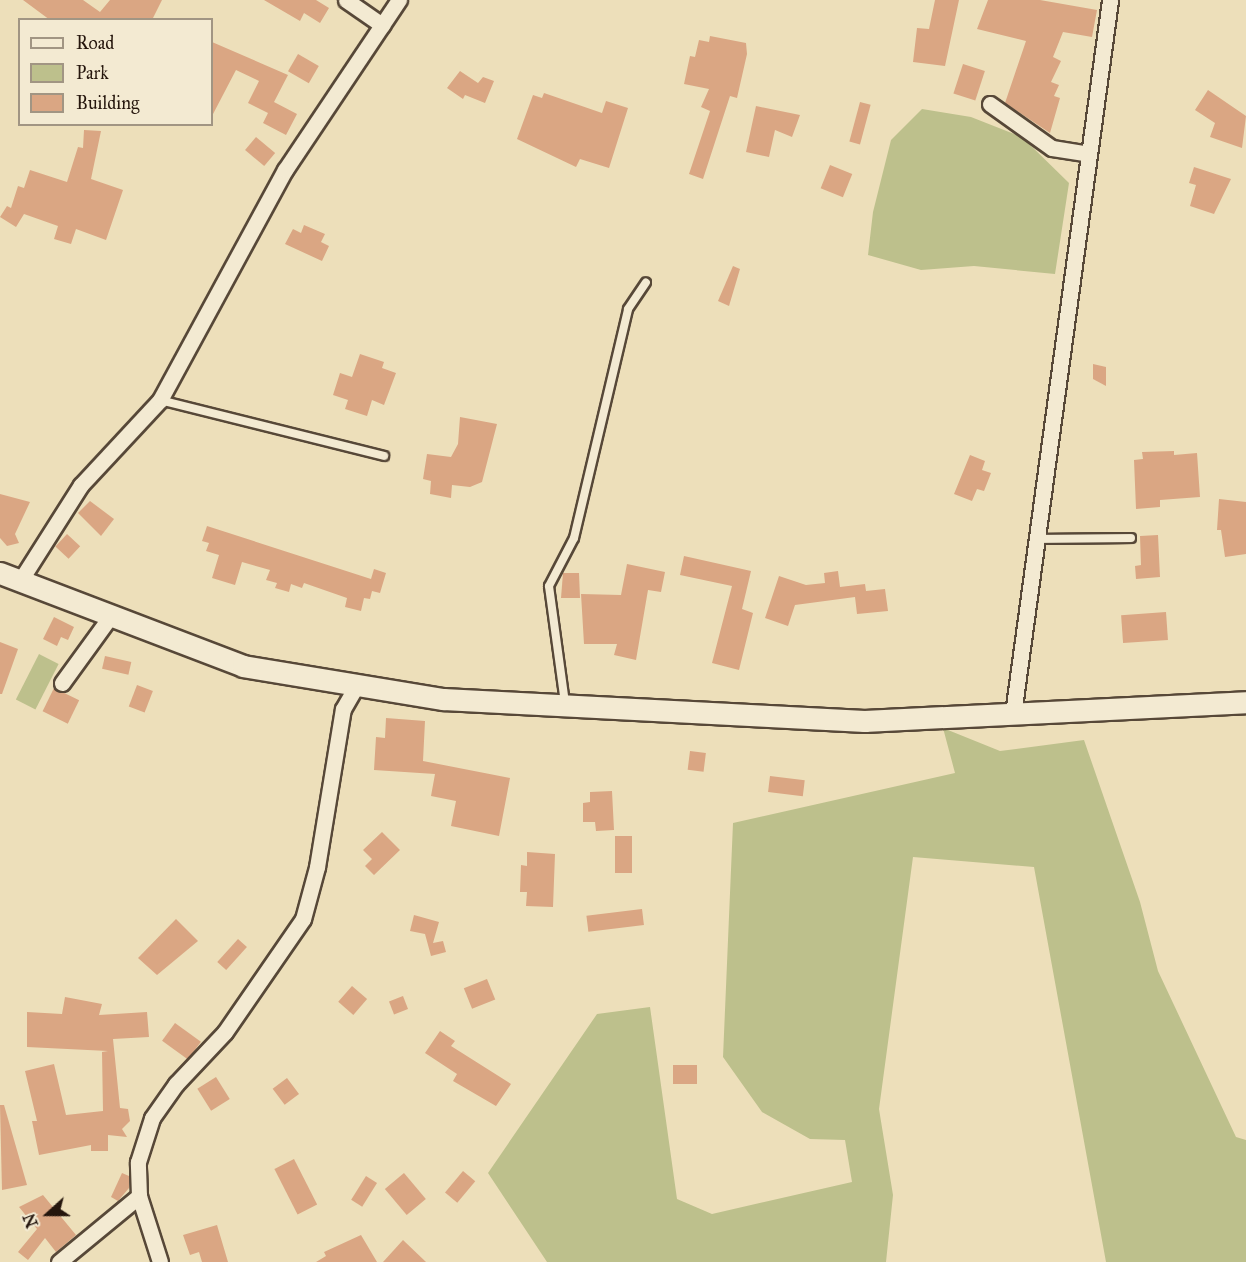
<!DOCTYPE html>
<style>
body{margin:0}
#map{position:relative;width:1246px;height:1262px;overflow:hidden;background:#eddfba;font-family:"IM FELL Great Primer",serif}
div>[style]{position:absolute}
.green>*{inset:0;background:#bdc08c;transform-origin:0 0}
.building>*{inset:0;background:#daa683;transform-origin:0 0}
.roads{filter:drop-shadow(2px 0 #574838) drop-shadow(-2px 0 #574838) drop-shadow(0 2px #574838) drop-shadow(0 -2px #574838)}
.lane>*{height:8px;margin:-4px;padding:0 4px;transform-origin:4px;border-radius:4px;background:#f3ead2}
.street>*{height:15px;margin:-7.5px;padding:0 7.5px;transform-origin:7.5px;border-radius:7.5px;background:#f3ead2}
.secondary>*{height:21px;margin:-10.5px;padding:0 10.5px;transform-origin:10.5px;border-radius:10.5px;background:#f3ead2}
span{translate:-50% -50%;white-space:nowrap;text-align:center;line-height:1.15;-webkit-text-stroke:4.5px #f3ead2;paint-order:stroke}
.legend{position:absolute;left:18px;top:18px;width:195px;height:108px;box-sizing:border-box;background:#f3ead2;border:2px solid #a19583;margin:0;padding:8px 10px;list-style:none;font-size:18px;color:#25160d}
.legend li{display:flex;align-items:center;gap:12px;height:30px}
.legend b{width:30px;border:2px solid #a19583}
.north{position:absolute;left:18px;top:1184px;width:60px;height:60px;-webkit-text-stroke:4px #f3ead2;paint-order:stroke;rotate:249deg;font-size:16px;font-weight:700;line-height:24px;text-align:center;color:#25160d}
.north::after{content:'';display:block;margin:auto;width:21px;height:27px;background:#25160d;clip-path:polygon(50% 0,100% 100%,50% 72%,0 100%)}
</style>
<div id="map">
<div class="green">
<div style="clip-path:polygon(922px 109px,971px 117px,1022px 137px,1069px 183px,1055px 274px,974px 266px,921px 270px,868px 255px,873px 212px,891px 140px)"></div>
<div style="left:39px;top:654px;width:22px;height:51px;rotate:27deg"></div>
<div style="clip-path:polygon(943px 728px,1000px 751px,1084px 740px,1140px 902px,1158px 971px,1236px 1137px,1246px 1140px,1246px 1262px,1106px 1262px,1034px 867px,913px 857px,879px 1109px,893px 1195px,886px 1262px,547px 1262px,488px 1173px,597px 1014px,650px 1007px,677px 1199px,712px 1214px,852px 1182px,845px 1140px,810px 1139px,762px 1112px,723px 1057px,733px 823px,955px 773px)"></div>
</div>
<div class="building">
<div style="clip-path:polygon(23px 0,83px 0,100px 12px,110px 0,162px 0,152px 20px,50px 20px)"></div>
<div style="clip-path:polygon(264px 0,316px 0,329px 8px,320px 23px,304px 13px,300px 21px)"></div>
<div style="clip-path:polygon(935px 0,959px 0,945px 66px,913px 62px,917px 28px,929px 29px)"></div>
<div style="clip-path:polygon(988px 0,1040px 0,1097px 10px,1092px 37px,1063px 32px,1053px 57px,1061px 61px,1051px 82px,1059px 85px,1054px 96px,1060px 98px,1050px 133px,1005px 103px,1026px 41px,977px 29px)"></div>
<div style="clip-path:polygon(710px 36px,746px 43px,747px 54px,737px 98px,730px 96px,703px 179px,689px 174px,710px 111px,701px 107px,709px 89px,684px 84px,690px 56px,695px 57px,699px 40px,709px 42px)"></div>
<div style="clip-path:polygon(212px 42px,288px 75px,274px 102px,297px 114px,286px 135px,263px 123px,268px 113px,248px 103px,259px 81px,236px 70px,212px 116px)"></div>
<div style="left:298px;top:54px;width:24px;height:20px;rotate:30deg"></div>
<div style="left:963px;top:64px;width:23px;height:31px;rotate:18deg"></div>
<div style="clip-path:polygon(460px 71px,478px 83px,483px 77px,494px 81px,485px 103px,465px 95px,463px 99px,447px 88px)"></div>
<div style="clip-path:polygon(1208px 90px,1246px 116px,1242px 148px,1210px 137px,1215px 123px,1195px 110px)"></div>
<div style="clip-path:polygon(544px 93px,602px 113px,606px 101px,628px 108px,609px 168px,580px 159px,576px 167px,517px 139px,533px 95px,542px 98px)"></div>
<div style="left:860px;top:102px;width:11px;height:41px;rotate:15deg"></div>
<div style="clip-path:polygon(756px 106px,800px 115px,792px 137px,775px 130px,769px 157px,746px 152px)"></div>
<div style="clip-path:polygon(84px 130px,101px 131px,91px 179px,123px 190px,106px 240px,76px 229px,71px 244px,54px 239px,58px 226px,24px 214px,16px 227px,0 217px,7px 206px,11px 208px,18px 186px,24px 188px,30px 170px,67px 182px,78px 147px,83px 148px)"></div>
<div style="left:256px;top:137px;width:25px;height:17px;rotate:40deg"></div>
<div style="left:830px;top:165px;width:24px;height:25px;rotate:22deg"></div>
<div style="clip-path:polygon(1194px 167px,1231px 179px,1214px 214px,1190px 206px,1196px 185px,1189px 183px)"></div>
<div style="clip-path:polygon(304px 225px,325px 234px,321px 242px,329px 246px,322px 261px,285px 244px,293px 229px,301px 233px)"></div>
<div style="clip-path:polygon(733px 266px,740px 269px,729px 306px,718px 301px)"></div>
<div style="clip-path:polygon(360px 354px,384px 362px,382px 368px,396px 373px,384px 405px,372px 400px,367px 416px,345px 409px,348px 400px,333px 395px,340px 373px,352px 377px)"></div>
<div style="clip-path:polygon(1093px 364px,1106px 367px,1106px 386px,1093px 379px)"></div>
<div style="clip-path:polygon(460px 417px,497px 424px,482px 482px,470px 487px,452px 485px,451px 498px,430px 494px,431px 481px,423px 479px,427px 454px,451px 457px,458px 444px)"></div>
<div style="clip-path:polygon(1174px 451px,1174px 455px,1197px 453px,1200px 497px,1160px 500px,1160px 507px,1136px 509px,1134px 460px,1143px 459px,1142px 452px)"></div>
<div style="clip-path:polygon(970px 455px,985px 461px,982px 470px,991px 473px,984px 491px,977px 489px,972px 501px,954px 494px)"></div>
<div style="clip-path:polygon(0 494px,30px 502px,15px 534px,19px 543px,7px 546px,0 538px)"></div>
<div style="clip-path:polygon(1219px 499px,1246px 502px,1246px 554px,1225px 557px,1221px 530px,1217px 530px)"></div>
<div style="clip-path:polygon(90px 501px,114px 519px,101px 536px,78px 513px)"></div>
<div style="clip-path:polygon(207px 526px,371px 579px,374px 569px,386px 573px,380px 593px,372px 591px,370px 599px,364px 598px,361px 611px,345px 607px,347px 598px,304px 583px,302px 588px,291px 584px,289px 592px,275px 588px,277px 583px,266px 580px,270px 570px,242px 562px,235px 585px,212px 578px,219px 555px,206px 551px,209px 543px,202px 541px)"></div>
<div style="left:67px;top:534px;width:18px;height:17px;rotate:43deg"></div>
<div style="clip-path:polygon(1158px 535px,1160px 577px,1136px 579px,1135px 566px,1141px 565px,1140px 536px)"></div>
<div style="clip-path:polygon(684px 556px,751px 571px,742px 609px,753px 613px,739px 670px,712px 663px,732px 586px,680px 575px)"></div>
<div style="clip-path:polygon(627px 564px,665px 572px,661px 592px,648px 590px,636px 660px,614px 655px,617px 644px,584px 644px,581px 594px,621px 595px)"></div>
<div style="clip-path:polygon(838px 571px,840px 587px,865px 584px,866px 591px,885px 589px,888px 611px,857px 614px,855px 597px,795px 605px,788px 626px,765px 618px,779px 576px,806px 585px,825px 583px,824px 573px)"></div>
<div style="clip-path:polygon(563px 573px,579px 573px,580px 598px,561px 598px)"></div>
<div style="left:1166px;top:612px;width:28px;height:45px;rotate:86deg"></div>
<div style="clip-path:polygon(54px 617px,74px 627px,68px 640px,61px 637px,57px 646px,43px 639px)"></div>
<div style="clip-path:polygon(0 642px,18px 649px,2px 694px,0 694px)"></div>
<div style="left:105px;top:656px;width:27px;height:13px;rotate:13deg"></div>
<div style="left:137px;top:685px;width:17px;height:23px;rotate:21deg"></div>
<div style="left:54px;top:688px;width:28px;height:26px;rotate:26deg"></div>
<div style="clip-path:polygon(386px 718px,425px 721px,423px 761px,510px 778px,499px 836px,451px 826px,456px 801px,431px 796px,435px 774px,374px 770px,376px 737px,385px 738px)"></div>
<div style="left:690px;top:751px;width:16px;height:19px;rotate:7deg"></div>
<div style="left:770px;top:776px;width:35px;height:16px;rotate:7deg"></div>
<div style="clip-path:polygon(612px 791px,614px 830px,596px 831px,595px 822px,583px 822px,583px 803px,590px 802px,590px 792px)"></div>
<div style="clip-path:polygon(382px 832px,400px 850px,374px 875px,365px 866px,372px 859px,363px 850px)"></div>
<div style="left:615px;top:836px;width:17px;height:37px"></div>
<div style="clip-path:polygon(527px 852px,555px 854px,553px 907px,526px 906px,527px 892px,520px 892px,521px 865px,527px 866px)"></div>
<div style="left:642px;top:909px;width:16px;height:56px;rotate:83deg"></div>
<div style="clip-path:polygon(414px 915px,439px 922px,433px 943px,443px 941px,446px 952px,431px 956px,425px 934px,410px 931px)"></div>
<div style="clip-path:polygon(176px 919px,198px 941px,157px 975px,138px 958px)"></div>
<div style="left:238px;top:939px;width:12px;height:31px;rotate:42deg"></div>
<div style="left:487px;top:979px;width:22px;height:25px;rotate:68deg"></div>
<div style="left:352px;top:986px;width:20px;height:21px;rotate:41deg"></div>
<div style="left:403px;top:996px;width:14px;height:15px;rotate:69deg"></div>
<div style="clip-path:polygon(65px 997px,102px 1004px,99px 1015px,147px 1012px,149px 1037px,113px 1039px,120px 1108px,128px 1109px,130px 1121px,122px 1129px,127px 1137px,108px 1135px,108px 1151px,91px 1151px,91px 1145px,39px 1155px,32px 1121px,37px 1121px,25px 1071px,54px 1064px,66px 1115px,103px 1111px,102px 1052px,108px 1051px,27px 1047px,27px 1012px,62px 1014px)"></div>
<div style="left:175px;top:1023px;width:32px;height:22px;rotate:36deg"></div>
<div style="clip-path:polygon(440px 1031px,455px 1041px,451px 1046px,511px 1084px,496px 1106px,453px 1081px,457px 1074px,425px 1053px)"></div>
<div style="left:673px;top:1065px;width:24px;height:19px"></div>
<div style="left:216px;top:1077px;width:26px;height:22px;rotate:58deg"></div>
<div style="left:287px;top:1078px;width:20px;height:18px;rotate:53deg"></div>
<div style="clip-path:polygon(0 1105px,4px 1105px,27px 1185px,2px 1190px)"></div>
<div style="left:294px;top:1159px;width:51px;height:22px;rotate:63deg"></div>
<div style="left:463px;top:1171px;width:16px;height:28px;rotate:40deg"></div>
<div style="clip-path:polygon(122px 1173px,129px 1176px,129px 1188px,118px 1201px,111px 1197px)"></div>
<div style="left:404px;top:1173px;width:34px;height:25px;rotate:50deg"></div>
<div style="left:366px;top:1176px;width:13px;height:28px;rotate:32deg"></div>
<div style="clip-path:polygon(43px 1195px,76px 1235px,56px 1252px,45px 1238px,28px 1260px,18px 1252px,37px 1229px,19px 1207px)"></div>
<div style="clip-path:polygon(217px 1225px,228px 1262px,202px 1262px,199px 1252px,190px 1255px,183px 1235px)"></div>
<div style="clip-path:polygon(361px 1235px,377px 1262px,316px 1262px,326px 1256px,324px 1252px)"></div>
<div style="clip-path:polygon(403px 1240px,426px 1262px,383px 1262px)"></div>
</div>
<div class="roads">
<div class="lane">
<div style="left:160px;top:400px;width:231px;rotate:14deg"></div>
<div style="left:1037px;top:539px;width:94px;rotate:-0.6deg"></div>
<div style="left:565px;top:703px;width:118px;rotate:-97.8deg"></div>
<div style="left:549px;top:586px;width:54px;rotate:-62.5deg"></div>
<div style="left:574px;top:538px;width:235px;rotate:-76.7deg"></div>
<div style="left:628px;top:309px;width:32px;rotate:-56deg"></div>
</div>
<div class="street">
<div style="left:346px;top:0;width:44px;rotate:34.8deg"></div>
<div style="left:990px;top:104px;width:76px;rotate:35.4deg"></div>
<div style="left:1052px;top:148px;width:36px;rotate:9deg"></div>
<div style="left:20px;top:581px;width:114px;rotate:-57.6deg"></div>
<div style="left:81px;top:485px;width:116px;rotate:-47.1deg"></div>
<div style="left:160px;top:400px;width:262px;rotate:-61.5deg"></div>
<div style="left:285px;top:170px;width:205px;rotate:-56.2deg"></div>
<div style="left:62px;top:683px;width:82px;rotate:-54deg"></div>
<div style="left:1013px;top:714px;width:721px;rotate:-82.26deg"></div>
<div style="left:139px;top:1196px;width:69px;rotate:72.3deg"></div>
<div style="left:59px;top:1262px;width:104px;rotate:-39.5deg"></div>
<div style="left:139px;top:1196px;width:34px;rotate:-92deg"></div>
<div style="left:138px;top:1162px;width:46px;rotate:-72.3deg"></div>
<div style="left:152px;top:1118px;width:42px;rotate:-54.8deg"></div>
<div style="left:176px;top:1084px;width:71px;rotate:-46.7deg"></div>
<div style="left:225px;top:1032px;width:137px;rotate:-55.4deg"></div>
<div style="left:303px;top:919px;width:54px;rotate:-74.9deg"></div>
<div style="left:317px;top:867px;width:160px;rotate:-80.7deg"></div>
<div style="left:343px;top:709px;width:24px;rotate:-60deg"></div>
</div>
<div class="secondary">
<div style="left:0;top:573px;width:260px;rotate:20.9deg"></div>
<div style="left:243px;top:666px;width:203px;rotate:9.4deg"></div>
<div style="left:443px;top:699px;width:422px;rotate:3deg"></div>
<div style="left:864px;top:721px;width:382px;rotate:-2.8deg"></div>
</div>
</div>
<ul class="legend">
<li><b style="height:8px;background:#f3ead2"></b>Road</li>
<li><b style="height:16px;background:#bdc08c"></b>Park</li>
<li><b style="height:16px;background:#daa683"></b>Building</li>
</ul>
<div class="north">N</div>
</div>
